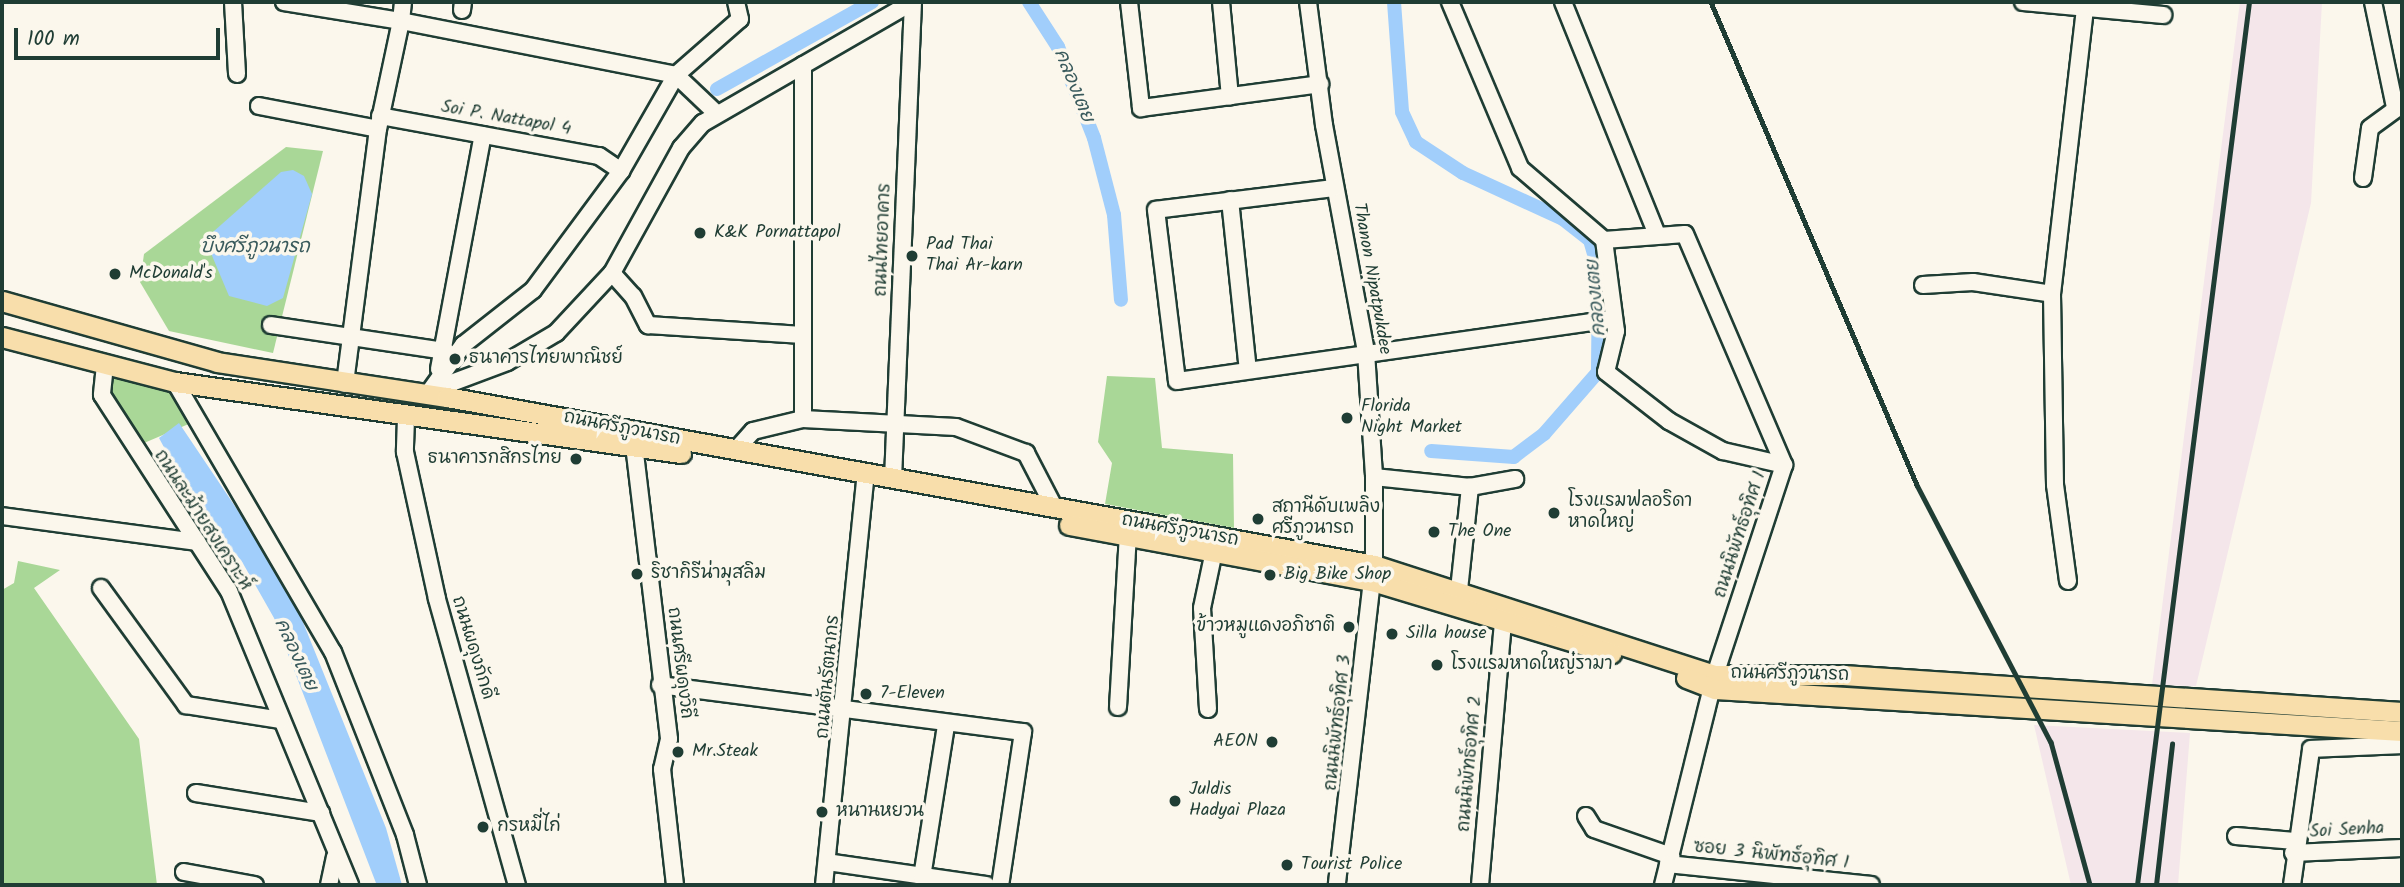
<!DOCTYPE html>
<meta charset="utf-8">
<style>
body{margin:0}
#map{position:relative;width:2404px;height:887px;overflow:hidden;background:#fbf7ec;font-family:Kalam,"Playpen Sans Thai",sans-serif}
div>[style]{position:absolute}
.built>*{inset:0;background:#f4e6ea}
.green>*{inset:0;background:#a9d797}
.water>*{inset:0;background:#a1cefb}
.canal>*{height:14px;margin:-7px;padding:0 7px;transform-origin:7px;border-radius:7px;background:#a1cefb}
.roads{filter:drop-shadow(2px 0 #1f3d34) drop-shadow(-2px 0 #1f3d34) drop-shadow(0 2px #1f3d34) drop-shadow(0 -2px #1f3d34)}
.minor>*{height:16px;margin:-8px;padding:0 8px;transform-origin:8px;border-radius:8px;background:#fbf7ec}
.major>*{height:19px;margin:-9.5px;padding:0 9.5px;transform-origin:9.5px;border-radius:9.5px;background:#f8deab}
.rail>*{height:4.5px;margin:-2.25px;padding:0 2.25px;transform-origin:2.25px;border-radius:2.25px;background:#1f3d34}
.dots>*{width:19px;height:19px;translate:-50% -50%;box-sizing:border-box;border:4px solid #fbf7ec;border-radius:50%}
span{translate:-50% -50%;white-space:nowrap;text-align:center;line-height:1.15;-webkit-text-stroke:7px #fbf7ec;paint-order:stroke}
.street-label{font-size:18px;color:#1f3d34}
.poi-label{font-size:18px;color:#1f3d34}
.left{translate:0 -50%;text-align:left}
.right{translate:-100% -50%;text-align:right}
.water-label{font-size:19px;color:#395a5c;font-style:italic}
.frame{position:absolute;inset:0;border:4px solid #1f3d34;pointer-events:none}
.scale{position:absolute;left:14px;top:28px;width:206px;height:32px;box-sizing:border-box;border:4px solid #1f3d34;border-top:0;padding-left:9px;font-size:21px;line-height:24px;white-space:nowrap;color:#1f3d34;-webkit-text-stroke:5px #fbf7ec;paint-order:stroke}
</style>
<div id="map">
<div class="built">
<div style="clip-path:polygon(2240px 2px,2322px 2px,2311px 203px,2196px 686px,2152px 685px)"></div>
<div style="clip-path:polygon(2034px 725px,2190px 733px,2178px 885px,2071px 885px)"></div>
</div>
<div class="green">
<div style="clip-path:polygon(286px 147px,323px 151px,273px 353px,169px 331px,140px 282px,144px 254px)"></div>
<div style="clip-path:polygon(109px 369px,175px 382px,191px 423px,137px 446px,106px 395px)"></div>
<div style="clip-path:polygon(1107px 376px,1155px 378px,1162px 448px,1233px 454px,1234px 528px,1105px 504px,1112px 463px,1098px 442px)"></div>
<div style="clip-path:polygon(18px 561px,60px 570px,34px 588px,139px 739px,157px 885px,2px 885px,2px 590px,14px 583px)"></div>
</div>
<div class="water">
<div style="clip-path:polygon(293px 170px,304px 176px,312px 194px,283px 298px,267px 306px,229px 296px,205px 239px,281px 172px)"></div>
<div style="clip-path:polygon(179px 423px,288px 585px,386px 828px,402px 885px,376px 883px,274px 618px,241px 560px,202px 518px,159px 438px)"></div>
</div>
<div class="canal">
<div style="left:1029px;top:2px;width:54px;rotate:57.2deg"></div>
<div style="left:1058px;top:47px;width:98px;rotate:68.4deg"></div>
<div style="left:1094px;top:138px;width:80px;rotate:75.4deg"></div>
<div style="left:1114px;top:215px;width:85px;rotate:85.3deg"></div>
<div style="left:1394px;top:2px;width:110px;rotate:85.8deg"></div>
<div style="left:1402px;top:112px;width:33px;rotate:65deg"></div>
<div style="left:1416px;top:142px;width:56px;rotate:33.4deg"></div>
<div style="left:1463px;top:173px;width:110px;rotate:24.7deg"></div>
<div style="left:1563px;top:219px;width:34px;rotate:38deg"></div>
<div style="left:1590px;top:240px;width:33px;rotate:74deg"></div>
<div style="left:1599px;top:272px;width:100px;rotate:90.6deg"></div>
<div style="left:1598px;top:372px;width:82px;rotate:131.1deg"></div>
<div style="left:1544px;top:434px;width:38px;rotate:143deg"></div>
<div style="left:1514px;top:457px;width:83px;rotate:-175.9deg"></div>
<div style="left:717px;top:89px;width:178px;rotate:-29.3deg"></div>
</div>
<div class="roads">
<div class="minor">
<div style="left:233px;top:2px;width:72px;rotate:86.8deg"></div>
<div style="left:284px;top:2px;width:119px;rotate:9.2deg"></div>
<div style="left:401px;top:21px;width:110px;rotate:102deg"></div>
<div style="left:378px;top:129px;width:257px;rotate:97.4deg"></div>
<div style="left:403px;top:2px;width:19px;rotate:96deg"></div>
<div style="left:401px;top:21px;width:280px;rotate:11.1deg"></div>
<div style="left:676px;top:75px;width:55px;rotate:43.5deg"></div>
<div style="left:1129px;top:2px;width:107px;rotate:83.5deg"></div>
<div style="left:1141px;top:108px;width:181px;rotate:-7.6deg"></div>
<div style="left:1221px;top:2px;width:95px;rotate:84.6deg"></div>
<div style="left:1308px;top:2px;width:124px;rotate:82.6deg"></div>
<div style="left:1324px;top:125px;width:231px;rotate:79.5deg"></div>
<div style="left:1366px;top:352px;width:124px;rotate:86.3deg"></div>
<div style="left:1374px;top:476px;width:87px;rotate:90deg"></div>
<div style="left:1374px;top:563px;width:324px;rotate:96.6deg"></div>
<div style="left:1450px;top:2px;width:180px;rotate:67.1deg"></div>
<div style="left:1520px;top:168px;width:111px;rotate:40.6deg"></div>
<div style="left:1563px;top:2px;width:251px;rotate:68deg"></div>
<div style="left:2023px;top:2px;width:141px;rotate:5.3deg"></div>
<div style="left:2373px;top:2px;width:107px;rotate:78.2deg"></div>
<div style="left:462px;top:10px;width:8px;rotate:-83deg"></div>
<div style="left:803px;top:65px;width:354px;rotate:90deg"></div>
<div style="left:259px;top:106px;width:121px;rotate:10.9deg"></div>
<div style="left:380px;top:116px;width:223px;rotate:10.4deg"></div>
<div style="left:599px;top:156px;width:27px;rotate:34deg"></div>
<div style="left:2363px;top:178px;width:50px;rotate:-82deg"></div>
<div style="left:2370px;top:128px;width:39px;rotate:-36deg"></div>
<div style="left:1334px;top:188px;width:179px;rotate:173deg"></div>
<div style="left:1156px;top:210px;width:172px;rotate:83deg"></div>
<div style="left:1177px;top:381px;width:441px;rotate:-8.1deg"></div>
<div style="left:1230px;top:200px;width:171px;rotate:84deg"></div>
<div style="left:1604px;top:240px;width:81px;rotate:-4.2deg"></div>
<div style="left:1685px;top:234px;width:251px;rotate:66.8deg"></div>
<div style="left:1784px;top:465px;width:221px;rotate:108.2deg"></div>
<div style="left:1715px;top:675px;width:216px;rotate:103.9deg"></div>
<div style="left:1604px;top:240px;width:92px;rotate:82.5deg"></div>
<div style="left:1616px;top:331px;width:42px;rotate:103.7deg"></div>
<div style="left:1606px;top:372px;width:80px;rotate:37.9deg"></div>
<div style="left:1669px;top:421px;width:62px;rotate:29.1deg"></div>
<div style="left:1723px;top:451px;width:63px;rotate:12.9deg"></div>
<div style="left:612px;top:273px;width:31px;rotate:48deg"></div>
<div style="left:633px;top:296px;width:33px;rotate:63deg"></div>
<div style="left:648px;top:325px;width:155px;rotate:3.7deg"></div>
<div style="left:1923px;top:285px;width:50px;rotate:-3.4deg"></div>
<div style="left:1973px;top:282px;width:80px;rotate:8.6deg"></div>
<div style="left:271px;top:325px;width:177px;rotate:8.5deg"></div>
<div style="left:105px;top:365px;width:30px;rotate:96deg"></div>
<div style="left:102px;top:395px;width:234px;rotate:57.1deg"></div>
<div style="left:229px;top:591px;width:318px;rotate:67.6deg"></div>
<div style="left:439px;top:369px;width:238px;rotate:-79.4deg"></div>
<div style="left:175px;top:382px;width:313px;rotate:59.7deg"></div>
<div style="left:333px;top:652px;width:197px;rotate:68.5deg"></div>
<div style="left:405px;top:835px;width:52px;rotate:75.4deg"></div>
<div style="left:430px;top:391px;width:82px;rotate:-20.6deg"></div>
<div style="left:507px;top:362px;width:57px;rotate:-30.6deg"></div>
<div style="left:556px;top:333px;width:82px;rotate:-47deg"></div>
<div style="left:612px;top:273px;width:143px;rotate:-61.1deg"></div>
<div style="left:681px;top:148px;width:33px;rotate:-49deg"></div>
<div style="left:703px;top:123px;width:242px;rotate:-30deg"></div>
<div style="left:430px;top:391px;width:57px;rotate:-54.3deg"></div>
<div style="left:463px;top:345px;width:89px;rotate:-38.2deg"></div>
<div style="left:533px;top:290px;width:148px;rotate:-53.5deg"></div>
<div style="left:621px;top:171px;width:111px;rotate:-60.2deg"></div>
<div style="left:676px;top:75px;width:85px;rotate:-41.2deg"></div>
<div style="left:740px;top:19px;width:17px;rotate:-103deg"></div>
<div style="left:406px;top:418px;width:34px;rotate:92deg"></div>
<div style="left:405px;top:452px;width:150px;rotate:77.7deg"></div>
<div style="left:437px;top:599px;width:297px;rotate:74.4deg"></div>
<div style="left:634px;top:445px;width:296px;rotate:83.2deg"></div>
<div style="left:669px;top:739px;width:31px;rotate:103deg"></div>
<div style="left:662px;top:769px;width:117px;rotate:83.6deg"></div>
<div style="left:735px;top:451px;width:27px;rotate:-48deg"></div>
<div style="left:753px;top:431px;width:51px;rotate:-13.5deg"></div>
<div style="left:803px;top:419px;width:153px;rotate:3deg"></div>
<div style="left:956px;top:427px;width:75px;rotate:20.4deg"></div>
<div style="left:1026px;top:453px;width:63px;rotate:62.6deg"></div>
<div style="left:1374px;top:477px;width:97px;rotate:5.9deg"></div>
<div style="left:1470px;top:487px;width:46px;rotate:-10.1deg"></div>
<div style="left:893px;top:479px;width:477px;rotate:-87.6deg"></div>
<div style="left:2px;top:516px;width:197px;rotate:7.6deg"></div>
<div style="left:2068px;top:581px;width:97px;rotate:-97.7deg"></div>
<div style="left:2055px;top:485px;width:191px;rotate:-90.9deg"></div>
<div style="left:2052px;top:294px;width:294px;rotate:-83.4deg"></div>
<div style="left:101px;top:588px;width:145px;rotate:54deg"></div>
<div style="left:186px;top:705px;width:96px;rotate:9deg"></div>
<div style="left:1459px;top:590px;width:104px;rotate:-83.9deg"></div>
<div style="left:660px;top:685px;width:366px;rotate:7.4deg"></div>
<div style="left:1023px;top:732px;width:155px;rotate:98.5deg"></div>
<div style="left:1118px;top:707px;width:171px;rotate:-86.7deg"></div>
<div style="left:1208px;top:709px;width:101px;rotate:-93.4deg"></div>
<div style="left:1202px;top:608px;width:58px;rotate:-78.1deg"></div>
<div style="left:196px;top:793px;width:127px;rotate:9.1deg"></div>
<div style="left:1586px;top:816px;width:15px;rotate:58deg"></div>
<div style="left:1594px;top:829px;width:82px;rotate:19.3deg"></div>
<div style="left:2236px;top:836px;width:59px;rotate:4.8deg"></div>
<div style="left:2293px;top:853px;width:109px;rotate:-2.6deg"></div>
<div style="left:827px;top:862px;width:161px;rotate:8.2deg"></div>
<div style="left:1668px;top:864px;width:204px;rotate:5.9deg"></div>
<div style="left:184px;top:872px;width:72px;rotate:10.4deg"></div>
<div style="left:922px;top:877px;width:154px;rotate:-81deg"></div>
<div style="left:329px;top:885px;width:29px;rotate:-78deg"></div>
<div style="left:824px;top:885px;width:415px;rotate:-84.2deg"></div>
<div style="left:1480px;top:885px;width:277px;rotate:-85deg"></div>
<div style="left:2292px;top:885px;width:137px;rotate:-82deg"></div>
<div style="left:2311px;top:749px;width:91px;rotate:-2.5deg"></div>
</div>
<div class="major">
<div style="left:2px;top:301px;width:223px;rotate:15.8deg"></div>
<div style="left:217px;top:362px;width:233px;rotate:8.7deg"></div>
<div style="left:447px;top:397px;width:942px;rotate:10.27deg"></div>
<div style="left:1374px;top:565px;width:358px;rotate:17.9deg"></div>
<div style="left:1715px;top:675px;width:128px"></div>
<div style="left:1843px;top:675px;width:560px;rotate:3.79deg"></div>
<div style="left:2px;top:337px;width:179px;rotate:14.6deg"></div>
<div style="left:175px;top:382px;width:511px;rotate:7.99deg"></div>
<div style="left:1069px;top:525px;width:308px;rotate:10.5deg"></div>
<div style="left:1372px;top:581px;width:250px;rotate:16.8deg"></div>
<div style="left:1686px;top:678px;width:31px;rotate:21deg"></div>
<div style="left:1715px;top:689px;width:688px;rotate:3.5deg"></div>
</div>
</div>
<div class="rail">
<div style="left:1711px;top:2px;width:525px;rotate:66.9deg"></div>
<div style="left:1917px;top:485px;width:290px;rotate:62.5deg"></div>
<div style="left:2051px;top:742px;width:148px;rotate:74.7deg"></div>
<div style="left:2137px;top:885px;width:890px;rotate:-82.77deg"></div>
<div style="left:2156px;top:885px;width:142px;rotate:-83.5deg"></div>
</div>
<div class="dots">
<div style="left:700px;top:233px;background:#1f3d34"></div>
<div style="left:912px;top:256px;background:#1f3d34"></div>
<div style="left:115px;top:274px;background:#1f3d34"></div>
<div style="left:455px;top:359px;background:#1f3d34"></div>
<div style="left:1347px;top:418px;background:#1f3d34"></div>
<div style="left:576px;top:459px;background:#1f3d34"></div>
<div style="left:1554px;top:513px;background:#1f3d34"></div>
<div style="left:1258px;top:519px;background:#1f3d34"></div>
<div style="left:1434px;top:532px;background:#1f3d34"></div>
<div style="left:637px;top:574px;background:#1f3d34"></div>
<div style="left:1270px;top:575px;background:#1f3d34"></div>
<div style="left:1349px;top:627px;background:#1f3d34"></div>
<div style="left:1392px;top:634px;background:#1f3d34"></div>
<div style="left:1437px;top:665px;background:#1f3d34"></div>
<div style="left:866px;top:694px;background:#1f3d34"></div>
<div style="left:1272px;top:742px;background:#1f3d34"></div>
<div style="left:678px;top:752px;background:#1f3d34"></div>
<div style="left:1175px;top:801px;background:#1f3d34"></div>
<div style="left:822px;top:812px;background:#1f3d34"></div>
<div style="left:483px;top:827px;background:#1f3d34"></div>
<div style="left:1287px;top:865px;background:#1f3d34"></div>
</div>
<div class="street-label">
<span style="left:506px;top:119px;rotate:10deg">Soi P. Nattapol 4</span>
<span style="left:884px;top:240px;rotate:-88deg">ถนนไทยอาคาร</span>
<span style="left:1371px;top:279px;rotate:80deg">Thanon Nipatpukdee</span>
<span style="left:622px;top:429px;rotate:11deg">ถนนศรีภูวนารถ</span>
<span style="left:202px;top:521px;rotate:57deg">ถนนละม้ายสงเคราะห์</span>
<span style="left:1180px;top:531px;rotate:10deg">ถนนศรีภูวนารถ</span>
<span style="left:1741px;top:535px;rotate:-72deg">ถนนนิพัทธ์อุทิศ 1</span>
<span style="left:472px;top:648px;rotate:73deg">ถนนผดุงภักดี</span>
<span style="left:679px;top:663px;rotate:83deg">ถนนศรีผดุงวิถี</span>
<span style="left:1790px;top:675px;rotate:1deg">ถนนศรีภูวนารถ</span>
<span style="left:829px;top:677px;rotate:-85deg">ถนนตันรัตนากร</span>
<span style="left:1339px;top:723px;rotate:-84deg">ถนนนิพัทธ์อุทิศ 3</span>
<span style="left:1471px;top:764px;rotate:-85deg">ถนนนิพัทธ์อุทิศ 2</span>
<span style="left:2347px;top:831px;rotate:-3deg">Soi Senha</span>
<span style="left:1771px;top:856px;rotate:6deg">ซอย 3 นิพัทธ์อุทิศ 1</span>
</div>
<div class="poi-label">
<span class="left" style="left:714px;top:233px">K&amp;K Pornattapol</span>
<span class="left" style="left:926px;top:256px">Pad Thai<br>Thai Ar-karn</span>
<span class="left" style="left:129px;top:274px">McDonald's</span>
<span class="left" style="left:469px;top:359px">ธนาคารไทยพาณิชย์</span>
<span class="left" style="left:1361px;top:418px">Florida<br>Night Market</span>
<span class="right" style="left:562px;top:459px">ธนาคารกสิกรไทย</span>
<span class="left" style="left:1568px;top:513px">โรงแรมฟลอริดา<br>หาดใหญ่</span>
<span class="left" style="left:1272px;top:519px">สถานีดับเพลิง<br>ศรีภูวนารถ</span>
<span class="left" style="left:1448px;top:532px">The One</span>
<span class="left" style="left:651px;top:574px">ริชากิรีน่ามุสลิม</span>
<span class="left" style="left:1284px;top:575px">Big Bike Shop</span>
<span class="right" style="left:1335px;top:627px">ข้าวหมูแดงอภิชาติ</span>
<span class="left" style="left:1406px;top:634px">Silla house</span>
<span class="left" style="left:1451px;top:665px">โรงแรมหาดใหญ่รามา</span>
<span class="left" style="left:880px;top:694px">7-Eleven</span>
<span class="right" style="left:1258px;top:742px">AEON</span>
<span class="left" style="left:692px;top:752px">Mr.Steak</span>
<span class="left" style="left:1189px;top:801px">Juldis<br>Hadyai Plaza</span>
<span class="left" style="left:836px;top:812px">หนานหยวน</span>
<span class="left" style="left:497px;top:827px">กรหมี่ไก่</span>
<span class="left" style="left:1301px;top:865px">Tourist Police</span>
</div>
<div class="water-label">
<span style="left:1073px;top:86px;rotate:68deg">คลองเตย</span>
<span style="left:255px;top:248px">บึงศรีภูวนารถ</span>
<span style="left:1597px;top:298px;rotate:-95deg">คลองเตย</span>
<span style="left:295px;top:655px;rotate:65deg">คลองเตย</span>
</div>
<div class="frame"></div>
<div class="scale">100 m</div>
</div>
